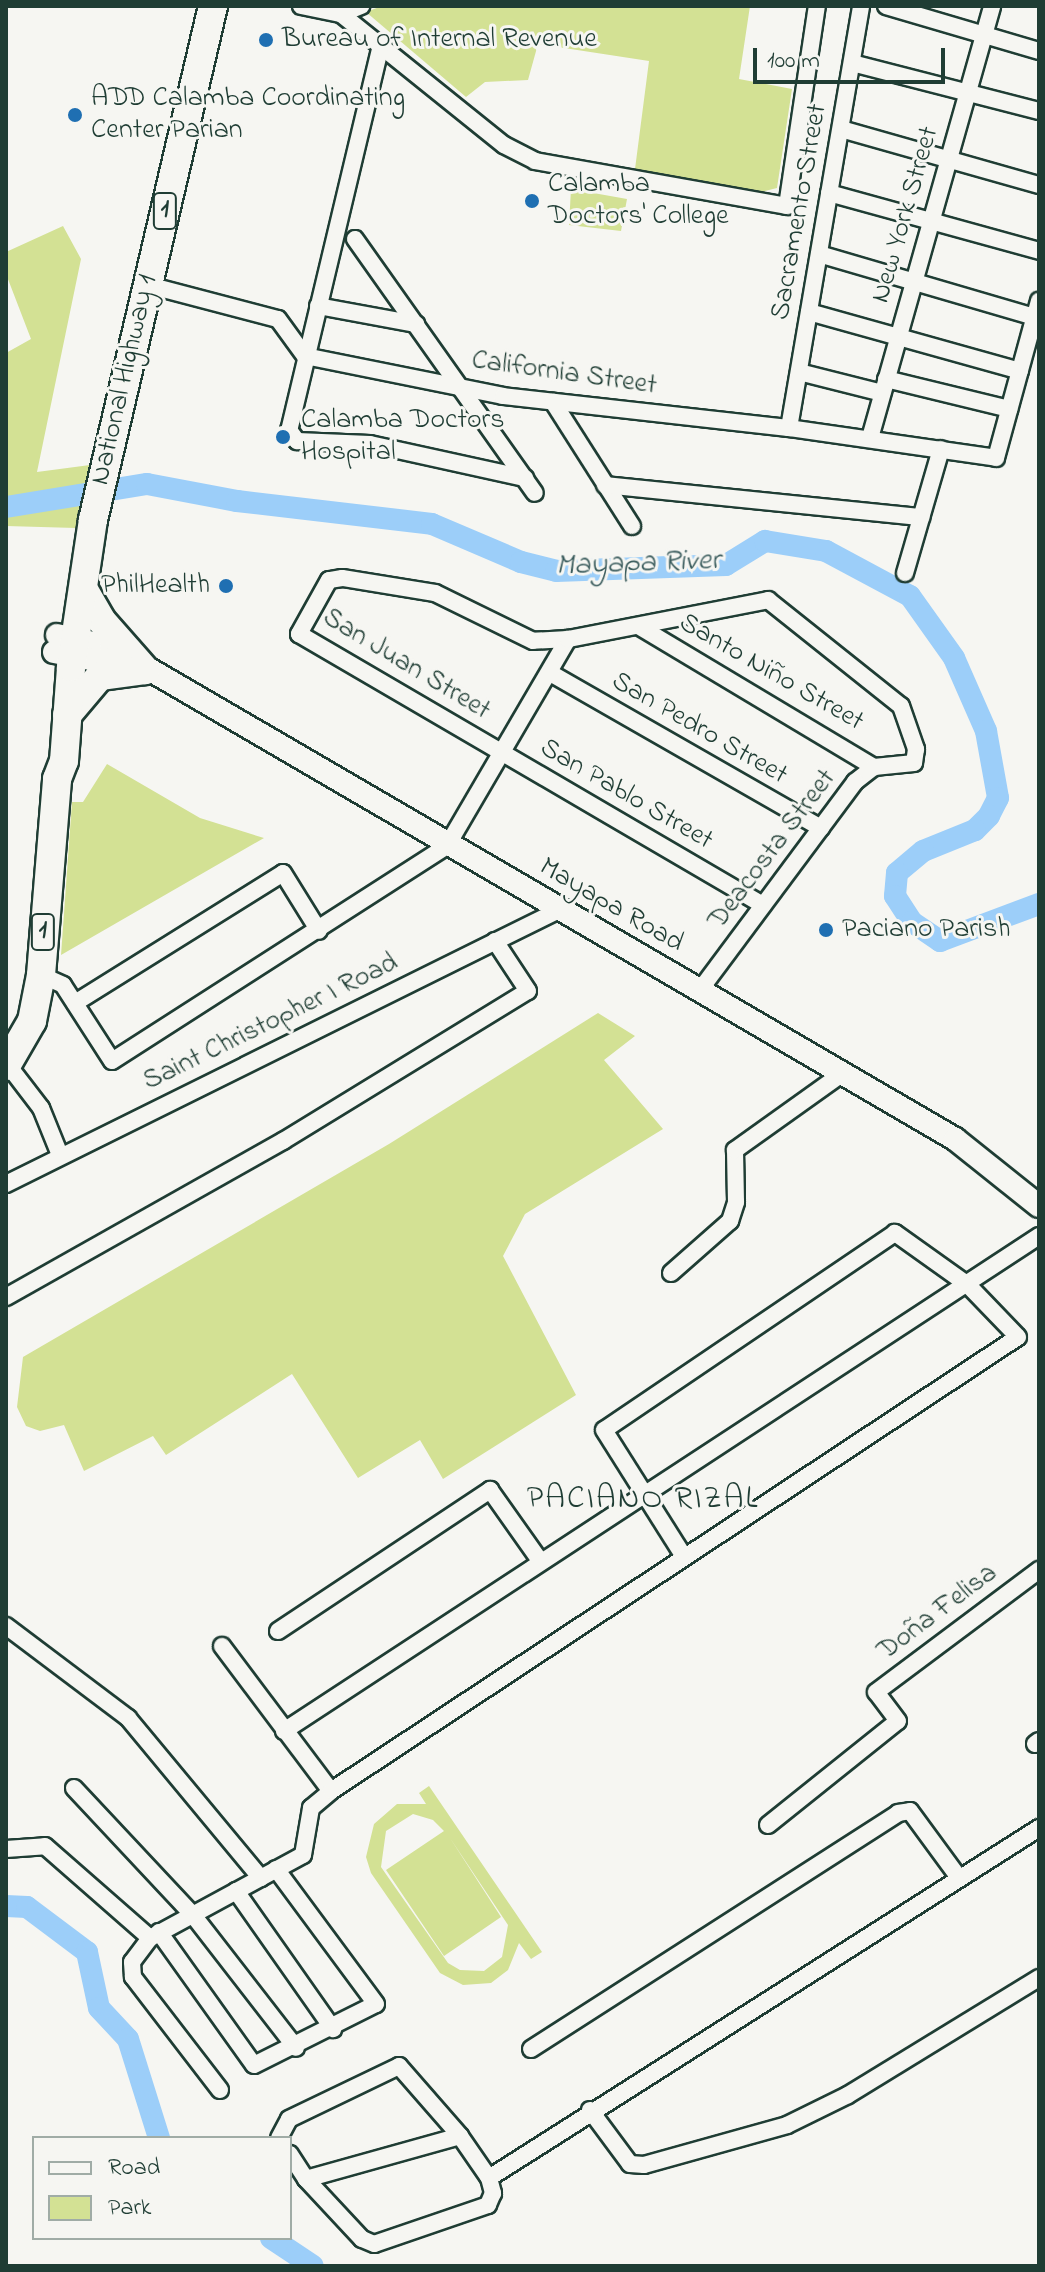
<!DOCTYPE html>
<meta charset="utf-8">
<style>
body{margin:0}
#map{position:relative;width:1045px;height:2272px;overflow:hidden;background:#f6f6f2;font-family:"Indie Flower",sans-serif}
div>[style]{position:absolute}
.green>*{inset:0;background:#d3e194}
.river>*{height:22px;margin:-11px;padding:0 11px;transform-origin:11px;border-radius:11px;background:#9ccef9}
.roads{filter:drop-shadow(2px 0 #1f3d34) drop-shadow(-2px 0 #1f3d34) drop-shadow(0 2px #1f3d34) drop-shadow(0 -2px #1f3d34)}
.street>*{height:16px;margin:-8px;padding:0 8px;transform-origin:8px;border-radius:8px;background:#f6f6f2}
.secondary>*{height:22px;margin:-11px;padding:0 11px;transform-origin:11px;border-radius:11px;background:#f6f6f2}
.highway>*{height:28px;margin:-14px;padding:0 14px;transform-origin:14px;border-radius:14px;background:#f6f6f2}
.dots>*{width:22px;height:22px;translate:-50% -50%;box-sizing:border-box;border:4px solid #f6f6f2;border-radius:50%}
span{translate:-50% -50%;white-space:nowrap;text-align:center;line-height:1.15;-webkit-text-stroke:6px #f6f6f2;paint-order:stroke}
.shield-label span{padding:2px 6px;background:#f6f6f2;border:2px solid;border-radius:6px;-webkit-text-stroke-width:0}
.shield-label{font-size:26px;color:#1f3d34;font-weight:700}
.poi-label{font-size:28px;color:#1f3d34}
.left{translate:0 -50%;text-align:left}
.right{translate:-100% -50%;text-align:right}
.street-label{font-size:28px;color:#1f3d34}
.water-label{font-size:30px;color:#385a5b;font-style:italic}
.quarter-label{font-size:32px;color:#1f3d34;letter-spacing:2px}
.frame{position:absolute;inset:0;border:8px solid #1f3d34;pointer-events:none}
.legend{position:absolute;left:32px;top:2136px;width:260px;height:104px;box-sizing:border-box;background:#f6f6f2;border:2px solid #a0aca6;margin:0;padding:10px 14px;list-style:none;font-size:24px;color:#1f3d34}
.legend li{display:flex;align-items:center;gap:16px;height:40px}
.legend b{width:40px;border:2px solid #a0aca6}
.scale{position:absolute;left:753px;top:48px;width:192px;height:36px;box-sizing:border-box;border:4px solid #1f3d34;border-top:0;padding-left:10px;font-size:24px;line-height:28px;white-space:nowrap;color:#1f3d34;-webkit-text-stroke:6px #f6f6f2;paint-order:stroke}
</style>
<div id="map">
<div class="green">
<div style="clip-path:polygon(382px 6px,750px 6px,739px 79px,792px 89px,777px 188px,761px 192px,635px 169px,649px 61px,538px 44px,528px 80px,485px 82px,466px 97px,366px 12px)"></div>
<div style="clip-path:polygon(571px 189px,627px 199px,621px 231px,569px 225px)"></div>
<div style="clip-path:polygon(63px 226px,81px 259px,37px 472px,90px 465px,76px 528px,6px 526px,6px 353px,31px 339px,6px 274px,6px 252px)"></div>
<div style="clip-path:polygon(107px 764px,200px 818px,264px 838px,61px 955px,72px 802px,83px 802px)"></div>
<div style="clip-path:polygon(598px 1013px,635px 1036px,604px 1060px,663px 1129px,525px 1214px,503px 1256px,576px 1395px,443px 1479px,420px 1440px,358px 1478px,292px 1374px,166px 1455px,153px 1436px,84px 1471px,64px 1425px,40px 1431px,26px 1426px,17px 1407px,23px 1357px,389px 1144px)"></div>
<div style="clip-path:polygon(evenodd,429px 1786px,542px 1952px,531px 1959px,519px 1943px,508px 1970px,491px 1983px,463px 1985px,440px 1973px,371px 1873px,366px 1857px,374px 1824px,397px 1804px,426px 1804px,419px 1793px,429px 1786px,413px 1814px,433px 1820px,444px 1831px,386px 1870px,444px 1956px,501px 1917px,450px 1838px,508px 1925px,502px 1957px,484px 1971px,460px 1970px,448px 1963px,381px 1867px,386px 1831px,413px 1814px)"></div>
</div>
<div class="river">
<div style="left:6px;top:507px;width:143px;rotate:-9.3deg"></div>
<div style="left:147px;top:484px;width:92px;rotate:10.7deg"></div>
<div style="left:237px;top:501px;width:196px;rotate:6.7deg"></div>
<div style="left:432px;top:524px;width:97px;rotate:23.1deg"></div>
<div style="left:521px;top:562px;width:36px;rotate:14deg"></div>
<div style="left:556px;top:571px;width:170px;rotate:-2deg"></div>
<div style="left:726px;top:565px;width:46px;rotate:-31.6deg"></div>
<div style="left:765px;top:541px;width:62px;rotate:9.3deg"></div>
<div style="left:826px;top:551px;width:95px;rotate:28.2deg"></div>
<div style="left:910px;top:596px;width:76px;rotate:54.6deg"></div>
<div style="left:954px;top:658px;width:80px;rotate:66.3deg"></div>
<div style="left:986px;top:731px;width:68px;rotate:79.8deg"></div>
<div style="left:998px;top:798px;width:20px;rotate:117deg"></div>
<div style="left:989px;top:816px;width:20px;rotate:135deg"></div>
<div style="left:975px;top:830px;width:56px;rotate:158deg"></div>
<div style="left:923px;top:851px;width:34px;rotate:140deg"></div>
<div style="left:897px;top:873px;width:23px;rotate:95deg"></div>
<div style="left:895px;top:896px;width:31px;rotate:57deg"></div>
<div style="left:912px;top:922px;width:34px;rotate:34deg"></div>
<div style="left:940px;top:941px;width:106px;rotate:-20.5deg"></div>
<div style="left:6px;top:1906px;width:21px;rotate:3deg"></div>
<div style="left:27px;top:1907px;width:75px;rotate:36.9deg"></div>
<div style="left:87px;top:1952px;width:57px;rotate:77.9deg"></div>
<div style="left:99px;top:2008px;width:42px;rotate:46.9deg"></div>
<div style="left:128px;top:2039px;width:104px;rotate:72.6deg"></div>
<div style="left:271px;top:2238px;width:50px;rotate:33.7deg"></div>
</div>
<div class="roads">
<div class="street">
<div style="left:301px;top:6px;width:41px;rotate:11.3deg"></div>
<div style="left:341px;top:14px;width:209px;rotate:38.8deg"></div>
<div style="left:504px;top:145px;width:35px;rotate:27deg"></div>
<div style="left:535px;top:161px;width:256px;rotate:10.1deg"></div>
<div style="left:787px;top:206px;width:202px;rotate:-81.5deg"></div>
<div style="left:886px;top:6px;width:159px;rotate:16.4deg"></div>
<div style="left:341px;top:14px;width:22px;rotate:-22deg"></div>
<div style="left:381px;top:45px;width:396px;rotate:103.4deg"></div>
<div style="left:289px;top:430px;width:14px;rotate:54deg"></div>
<div style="left:297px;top:441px;width:73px;rotate:2.4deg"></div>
<div style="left:370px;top:444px;width:159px;rotate:12.4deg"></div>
<div style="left:852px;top:63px;width:193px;rotate:14.4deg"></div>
<div style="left:841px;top:129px;width:206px;rotate:15.8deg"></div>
<div style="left:829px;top:193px;width:218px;rotate:15.4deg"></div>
<div style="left:355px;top:239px;width:311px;rotate:54.7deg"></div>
<div style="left:819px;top:254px;width:225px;rotate:16.3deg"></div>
<div style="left:148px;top:285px;width:134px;rotate:14.7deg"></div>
<div style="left:278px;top:319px;width:46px;rotate:53.9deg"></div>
<div style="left:305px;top:356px;width:202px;rotate:11.4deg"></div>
<div style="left:503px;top:396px;width:288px;rotate:6.4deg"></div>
<div style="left:789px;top:428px;width:209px;rotate:8.2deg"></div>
<div style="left:996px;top:458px;width:163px;rotate:-74.7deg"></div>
<div style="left:318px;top:306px;width:100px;rotate:10.4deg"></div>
<div style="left:809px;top:312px;width:219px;rotate:15.6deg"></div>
<div style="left:799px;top:372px;width:86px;rotate:14.2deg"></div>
<div style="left:886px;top:379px;width:127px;rotate:13.7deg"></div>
<div style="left:553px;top:402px;width:147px;rotate:57.5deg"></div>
<div style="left:789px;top:428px;width:428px;rotate:-80.3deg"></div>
<div style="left:870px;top:438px;width:449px;rotate:-74.2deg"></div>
<div style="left:605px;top:485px;width:318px;rotate:5.8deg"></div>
<div style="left:905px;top:573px;width:129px;rotate:-73.8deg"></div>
<div style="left:640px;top:627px;width:273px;rotate:30.9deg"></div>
<div style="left:568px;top:639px;width:35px;rotate:177deg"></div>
<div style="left:533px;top:641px;width:109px;rotate:-153.9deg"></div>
<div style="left:435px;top:593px;width:94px;rotate:-170.8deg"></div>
<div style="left:342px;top:578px;width:13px;rotate:171deg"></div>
<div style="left:329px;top:580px;width:62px;rotate:119.1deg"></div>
<div style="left:299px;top:634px;width:537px;rotate:30.29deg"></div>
<div style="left:552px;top:674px;width:310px;rotate:29.8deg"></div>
<div style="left:41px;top:975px;width:24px;rotate:24deg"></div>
<div style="left:63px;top:985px;width:90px;rotate:57.2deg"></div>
<div style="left:112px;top:1061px;width:398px;rotate:-32.7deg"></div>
<div style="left:447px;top:846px;width:240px;rotate:-59.7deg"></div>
<div style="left:568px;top:639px;width:204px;rotate:-11deg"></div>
<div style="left:768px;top:600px;width:170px;rotate:38.6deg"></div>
<div style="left:901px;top:706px;width:46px;rotate:70.8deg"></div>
<div style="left:916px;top:749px;width:14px;rotate:98deg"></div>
<div style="left:914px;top:763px;width:40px;rotate:174.3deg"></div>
<div style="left:874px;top:767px;width:24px;rotate:142deg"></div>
<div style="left:855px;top:782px;width:261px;rotate:126.7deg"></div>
<div style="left:75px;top:1003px;width:245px;rotate:-32deg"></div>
<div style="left:283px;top:873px;width:68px;rotate:58.2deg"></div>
<div style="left:8px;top:1065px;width:54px;rotate:52.5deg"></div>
<div style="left:41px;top:1108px;width:51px;rotate:68deg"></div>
<div style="left:6px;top:1184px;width:617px;rotate:-26.36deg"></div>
<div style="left:671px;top:1273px;width:79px;rotate:-41.4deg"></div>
<div style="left:730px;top:1221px;width:20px;rotate:-72deg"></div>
<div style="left:736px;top:1202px;width:52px;rotate:-91.1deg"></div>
<div style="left:735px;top:1150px;width:133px;rotate:-35.5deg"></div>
<div style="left:6px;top:1297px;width:318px;rotate:-29.4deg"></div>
<div style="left:283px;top:1141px;width:287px;rotate:-31.5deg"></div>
<div style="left:528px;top:991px;width:60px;rotate:-123.4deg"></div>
<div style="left:6px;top:1626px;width:153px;rotate:37deg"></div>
<div style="left:128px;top:1718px;width:208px;rotate:50.3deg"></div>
<div style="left:278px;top:1631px;width:255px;rotate:-33.6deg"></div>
<div style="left:490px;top:1490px;width:88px;rotate:54.7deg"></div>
<div style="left:222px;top:1646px;width:181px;rotate:53.1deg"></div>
<div style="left:284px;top:1731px;width:903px;rotate:-33.25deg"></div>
<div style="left:1035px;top:1744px;width:5px;rotate:-37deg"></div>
<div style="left:74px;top:1788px;width:174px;rotate:46.9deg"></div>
<div style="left:193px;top:1915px;width:168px;rotate:52.2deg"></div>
<div style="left:768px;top:1825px;width:166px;rotate:-38.7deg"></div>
<div style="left:898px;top:1721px;width:36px;rotate:-127deg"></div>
<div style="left:876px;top:1692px;width:204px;rotate:-36.8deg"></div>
<div style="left:6px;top:1849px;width:39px;rotate:-4deg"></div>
<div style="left:45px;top:1846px;width:140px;rotate:41.2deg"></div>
<div style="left:236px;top:1891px;width:169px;rotate:54.9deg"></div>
<div style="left:159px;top:1932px;width:163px;rotate:54.5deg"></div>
<div style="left:254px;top:2065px;width:136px;rotate:-26.6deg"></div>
<div style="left:376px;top:2004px;width:168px;rotate:-126.5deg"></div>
<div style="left:531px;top:2049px;width:436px;rotate:-32.7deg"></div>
<div style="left:898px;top:1813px;width:12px;rotate:-9deg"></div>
<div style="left:910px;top:1811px;width:79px;rotate:53.7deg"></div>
<div style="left:220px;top:2090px;width:143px;rotate:-127.6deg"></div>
<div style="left:133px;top:1977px;width:15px;rotate:-94deg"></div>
<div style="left:132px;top:1962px;width:30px;rotate:-53deg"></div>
<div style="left:150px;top:1938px;width:174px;rotate:-28.5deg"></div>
<div style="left:303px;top:1855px;width:48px;rotate:-80.3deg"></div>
<div style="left:311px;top:1808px;width:26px;rotate:-40deg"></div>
<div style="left:331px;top:1791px;width:823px;rotate:-33.46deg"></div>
<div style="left:1018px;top:1337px;width:72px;rotate:-133.9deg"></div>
<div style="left:968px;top:1285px;width:90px;rotate:-144.5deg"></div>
<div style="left:895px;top:1233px;width:351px;rotate:145.9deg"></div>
<div style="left:604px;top:1430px;width:148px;rotate:57.7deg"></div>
<div style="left:590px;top:2110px;width:67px;rotate:53.5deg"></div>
<div style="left:630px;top:2164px;width:14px;rotate:4deg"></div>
<div style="left:644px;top:2165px;width:148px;rotate:-15.6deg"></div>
<div style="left:787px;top:2125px;width:68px;rotate:-26.2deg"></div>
<div style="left:848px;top:2095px;width:224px;rotate:-31.5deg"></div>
<div style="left:279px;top:2138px;width:21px;rotate:-62deg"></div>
<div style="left:289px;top:2119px;width:122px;rotate:-25.7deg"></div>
<div style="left:399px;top:2066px;width:93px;rotate:48.9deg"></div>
<div style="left:460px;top:2136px;width:51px;rotate:55.4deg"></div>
<div style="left:489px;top:2178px;width:16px;rotate:75deg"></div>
<div style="left:493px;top:2193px;width:13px;rotate:113deg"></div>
<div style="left:488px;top:2205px;width:120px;rotate:161.1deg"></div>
<div style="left:374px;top:2244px;width:13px;rotate:-157deg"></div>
<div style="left:362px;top:2239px;width:82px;rotate:-133deg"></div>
<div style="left:306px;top:2179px;width:30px;rotate:-123deg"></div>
<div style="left:489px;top:2178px;width:652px;rotate:-32.47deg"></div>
<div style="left:306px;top:2179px;width:160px;rotate:-15.6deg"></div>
</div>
<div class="secondary">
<div style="left:57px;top:635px;width:55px;rotate:12.5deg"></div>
<div style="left:111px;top:647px;width:977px;rotate:30.24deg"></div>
<div style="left:955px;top:1139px;width:107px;rotate:38.6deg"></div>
<div style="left:54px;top:652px;width:79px;rotate:10.9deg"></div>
</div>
<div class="highway">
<div style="left:84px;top:590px;width:34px;rotate:60deg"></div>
<div style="left:101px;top:620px;width:67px;rotate:48.7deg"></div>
<div style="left:67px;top:715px;width:51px;rotate:-49.8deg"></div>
<div style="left:100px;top:676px;width:45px;rotate:-7.6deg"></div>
<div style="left:6px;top:1066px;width:52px;rotate:-60deg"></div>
<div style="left:32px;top:1021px;width:47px;rotate:-78.9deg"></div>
<div style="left:41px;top:975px;width:197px;rotate:-85.3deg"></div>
<div style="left:57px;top:779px;width:19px;rotate:-69deg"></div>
<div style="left:64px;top:761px;width:94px;rotate:-85.7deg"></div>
<div style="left:71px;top:667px;width:149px;rotate:-81.5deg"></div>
<div style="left:93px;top:520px;width:528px;rotate:-76.86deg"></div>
</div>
</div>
<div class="dots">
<div style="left:266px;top:40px;background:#1f6fb2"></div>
<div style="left:75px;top:115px;background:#1f6fb2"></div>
<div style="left:532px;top:201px;background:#1f6fb2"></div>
<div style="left:283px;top:437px;background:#1f6fb2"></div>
<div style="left:226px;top:586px;background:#1f6fb2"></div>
<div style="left:826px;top:930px;background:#1f6fb2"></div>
</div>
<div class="shield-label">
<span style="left:165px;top:211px">1</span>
<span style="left:43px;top:932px">1</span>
</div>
<div class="poi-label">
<span class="left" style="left:282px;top:40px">Bureau of Internal Revenue</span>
<span class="left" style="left:91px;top:115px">ADD Calamba Coordinating<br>Center Parian</span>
<span class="left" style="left:548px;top:201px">Calamba<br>Doctors' College</span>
<span class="left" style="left:301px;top:437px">Calamba Doctors<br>Hospital</span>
<span class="right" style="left:210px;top:586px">PhilHealth</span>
<span class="left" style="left:842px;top:930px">Paciano Parish</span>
</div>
<div class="street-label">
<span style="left:800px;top:212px;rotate:-80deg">Sacramento Street</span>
<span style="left:906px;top:215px;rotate:-74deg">New York Street</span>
<span style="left:564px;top:374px;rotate:8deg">California Street</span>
<span style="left:125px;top:380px;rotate:-77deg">National Highway 1</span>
<span style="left:406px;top:665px;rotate:31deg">San Juan Street</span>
<span style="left:771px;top:673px;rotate:30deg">Santo Niño Street</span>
<span style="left:699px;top:729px;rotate:30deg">San Pedro Street</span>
<span style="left:626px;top:795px;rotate:30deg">San Pablo Street</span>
<span style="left:773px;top:850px;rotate:-53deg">Deacosta Street</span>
<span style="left:611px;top:906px;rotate:30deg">Mayapa Road</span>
<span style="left:271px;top:1023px;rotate:-26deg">Saint Christopher I Road</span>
<span style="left:938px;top:1613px;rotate:-37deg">Doña Felisa</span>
</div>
<div class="water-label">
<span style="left:638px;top:564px;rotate:-2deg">Mayapa River</span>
</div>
<div class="quarter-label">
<span style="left:643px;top:1500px">PACIANO RIZAL</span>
</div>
<div class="frame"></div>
<ul class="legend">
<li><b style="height:10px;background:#f6f6f2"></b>Road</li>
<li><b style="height:22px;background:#d3e194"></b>Park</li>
</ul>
<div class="scale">100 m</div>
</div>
